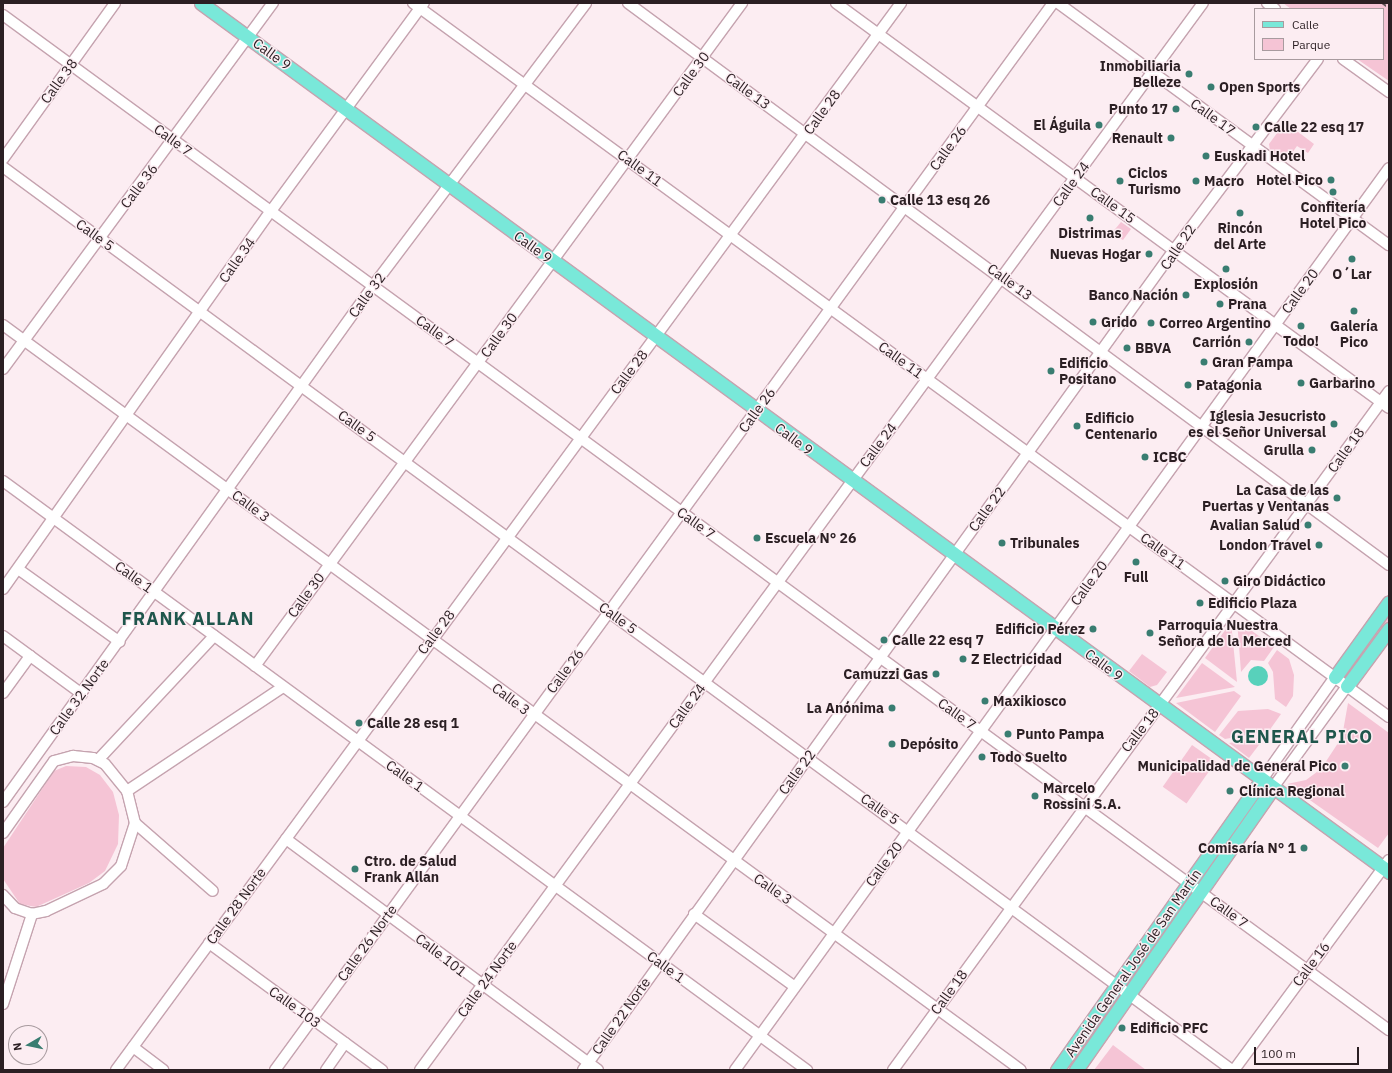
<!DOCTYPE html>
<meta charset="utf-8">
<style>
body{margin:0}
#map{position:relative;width:1392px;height:1073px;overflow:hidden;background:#fcedf2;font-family:"IBM Plex Sans",sans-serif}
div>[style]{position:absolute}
.green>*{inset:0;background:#f5c4d5;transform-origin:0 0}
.water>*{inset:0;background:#58d1bb}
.round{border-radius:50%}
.roads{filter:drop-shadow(1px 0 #c5a3af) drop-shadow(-1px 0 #c5a3af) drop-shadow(0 1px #c5a3af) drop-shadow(0 -1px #c5a3af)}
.minor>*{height:10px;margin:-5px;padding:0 5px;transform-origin:5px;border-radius:5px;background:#fff}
.major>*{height:13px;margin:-6.5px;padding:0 6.5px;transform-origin:6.5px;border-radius:6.5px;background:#79e8d9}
.rail>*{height:2px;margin-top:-1px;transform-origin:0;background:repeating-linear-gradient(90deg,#5c4f53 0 5px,transparent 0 10px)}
.dots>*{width:11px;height:11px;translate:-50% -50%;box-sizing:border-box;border:2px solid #fcedf2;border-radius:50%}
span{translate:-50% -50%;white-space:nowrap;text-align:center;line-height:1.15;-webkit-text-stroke:3px #fcedf2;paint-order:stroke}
.street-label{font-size:14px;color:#2b1f23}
.poi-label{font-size:14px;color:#2b1f23;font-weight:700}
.right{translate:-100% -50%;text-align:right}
.left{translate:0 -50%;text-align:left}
.district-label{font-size:18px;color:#1f564c;font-weight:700;letter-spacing:1px}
.frame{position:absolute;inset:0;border:4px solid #2b1f23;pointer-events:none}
.legend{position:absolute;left:1254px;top:8px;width:130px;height:52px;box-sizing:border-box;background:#fcedf2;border:1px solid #a89b9f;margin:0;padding:5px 7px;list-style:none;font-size:12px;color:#2b1f23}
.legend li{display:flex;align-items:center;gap:8px;height:20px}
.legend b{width:20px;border:1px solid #a89b9f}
.north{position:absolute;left:8px;top:1025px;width:40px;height:40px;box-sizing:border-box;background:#fcedf2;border:1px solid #a89b9f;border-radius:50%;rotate:261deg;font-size:11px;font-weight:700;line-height:16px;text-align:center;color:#2b1f23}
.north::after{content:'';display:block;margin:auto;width:14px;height:18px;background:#397d71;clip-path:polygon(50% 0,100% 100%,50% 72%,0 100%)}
.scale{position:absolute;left:1254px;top:1047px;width:105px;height:18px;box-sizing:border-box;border:2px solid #2b1f23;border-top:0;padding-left:5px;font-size:12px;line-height:14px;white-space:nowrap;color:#2b1f23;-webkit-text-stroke:3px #fcedf2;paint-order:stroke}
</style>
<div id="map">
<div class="green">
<div style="clip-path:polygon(1283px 3px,1389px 3px,1389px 81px,1357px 59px,1383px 59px,1383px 9px,1291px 9px)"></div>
<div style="clip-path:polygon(1285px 122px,1314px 144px,1308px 153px,1297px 146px,1285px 163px,1270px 151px,1269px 144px)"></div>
<div style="clip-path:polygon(1121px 222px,1131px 229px,1123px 240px,1111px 234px)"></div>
<div style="clip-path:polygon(1389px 609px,1389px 623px,1348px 673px,1346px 670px)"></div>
<div style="clip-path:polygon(1237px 620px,1274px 647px,1264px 661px,1251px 660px,1241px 672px)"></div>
<div style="clip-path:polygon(1231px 622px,1237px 682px,1205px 658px)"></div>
<div style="clip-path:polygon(1277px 650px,1289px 659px,1294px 675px,1293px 696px,1286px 707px,1275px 699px,1273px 672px,1268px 663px)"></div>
<div style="clip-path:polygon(1142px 654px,1167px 672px,1157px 685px,1150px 687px,1129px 671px)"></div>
<div style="clip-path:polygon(1202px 663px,1235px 687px,1176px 698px)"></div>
<div style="clip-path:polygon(1234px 691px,1241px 696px,1215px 732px,1176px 703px)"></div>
<div style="clip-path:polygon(1348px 703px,1389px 733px,1389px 833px,1378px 848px,1287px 784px,1306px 780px,1321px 769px,1342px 737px)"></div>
<div style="clip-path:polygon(1268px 709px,1281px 714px,1269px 731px,1225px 739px,1219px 735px,1238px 711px)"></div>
<div style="clip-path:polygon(1265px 737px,1249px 758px,1229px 743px)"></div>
<div style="left:1192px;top:745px;width:29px;height:51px;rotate:35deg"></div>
<div style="clip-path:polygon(66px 766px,86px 767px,100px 775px,113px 792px,119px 815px,118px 844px,105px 871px,89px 883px,36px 907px,20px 904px,3px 879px,3px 848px,54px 771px)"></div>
<div style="clip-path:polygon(1113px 1045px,1146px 1070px,1094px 1070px)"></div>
</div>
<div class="water">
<div class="round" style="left:1248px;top:666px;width:20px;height:20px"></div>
</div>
<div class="roads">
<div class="minor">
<div style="left:413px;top:3px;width:1209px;rotate:36.19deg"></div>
<div style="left:628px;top:3px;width:946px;rotate:36.45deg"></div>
<div style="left:836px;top:3px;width:685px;rotate:36.22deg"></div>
<div style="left:1058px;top:3px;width:410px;rotate:36.2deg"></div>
<div style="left:1267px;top:3px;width:10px;rotate:37deg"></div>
<div style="left:3px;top:15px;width:1718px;rotate:36.22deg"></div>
<div style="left:1343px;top:59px;width:57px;rotate:35.7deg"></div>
<div style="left:3px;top:159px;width:192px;rotate:-54.3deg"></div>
<div style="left:3px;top:167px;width:1525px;rotate:36.31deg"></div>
<div style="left:3px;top:325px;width:1261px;rotate:36.2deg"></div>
<div style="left:3px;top:369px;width:455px;rotate:-53.6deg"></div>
<div style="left:3px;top:481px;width:997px;rotate:36.23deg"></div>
<div style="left:18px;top:569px;width:125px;rotate:35.6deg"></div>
<div style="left:3px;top:589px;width:463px;rotate:-54.7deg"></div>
<div style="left:271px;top:211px;width:258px;rotate:-53.7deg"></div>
<div style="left:3px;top:636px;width:98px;rotate:36.3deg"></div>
<div style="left:255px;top:666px;width:823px;rotate:-53.7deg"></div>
<div style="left:3px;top:693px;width:46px;rotate:-53.9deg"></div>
<div style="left:98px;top:760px;width:170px;rotate:-46.9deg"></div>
<div style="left:1261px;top:781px;width:128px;rotate:-54.6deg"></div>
<div style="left:1272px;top:789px;width:127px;rotate:-53.9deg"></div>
<div style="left:127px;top:791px;width:187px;rotate:-33.7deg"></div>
<div style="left:3px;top:802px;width:635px;rotate:-54.36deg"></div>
<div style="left:373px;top:286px;width:354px;rotate:-53deg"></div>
<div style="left:135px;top:823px;width:103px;rotate:41.1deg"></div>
<div style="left:3px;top:833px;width:88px;rotate:-54.7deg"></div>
<div style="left:54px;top:761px;width:20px;rotate:-15deg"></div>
<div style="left:73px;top:756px;width:20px;rotate:6deg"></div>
<div style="left:93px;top:758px;width:13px;rotate:27deg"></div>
<div style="left:105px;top:764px;width:35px;rotate:51deg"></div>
<div style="left:127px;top:791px;width:33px;rotate:76deg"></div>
<div style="left:135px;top:823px;width:45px;rotate:108deg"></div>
<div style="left:121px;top:866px;width:25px;rotate:135deg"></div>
<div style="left:103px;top:884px;width:63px;rotate:154.7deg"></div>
<div style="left:46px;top:911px;width:14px;rotate:168deg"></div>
<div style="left:32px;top:914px;width:18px;rotate:-161deg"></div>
<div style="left:15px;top:908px;width:18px;rotate:-133deg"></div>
<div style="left:286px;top:839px;width:388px;rotate:36.5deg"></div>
<div style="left:694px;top:914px;width:123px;rotate:35.8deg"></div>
<div style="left:209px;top:943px;width:215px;rotate:36.3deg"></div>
<div style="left:3px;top:1004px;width:95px;rotate:-72.1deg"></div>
<div style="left:133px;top:1047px;width:38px;rotate:37deg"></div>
<div style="left:116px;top:1070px;width:1325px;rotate:-53.66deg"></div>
<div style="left:275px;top:1070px;width:1321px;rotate:-53.9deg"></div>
<div style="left:326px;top:1070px;width:33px;rotate:-55deg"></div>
<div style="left:420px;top:1070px;width:1323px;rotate:-53.73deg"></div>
<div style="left:583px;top:1070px;width:1011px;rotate:-54.22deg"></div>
<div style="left:1174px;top:250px;width:239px;rotate:-53deg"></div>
<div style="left:735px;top:1070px;width:1114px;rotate:-54.06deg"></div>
<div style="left:893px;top:1070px;width:841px;rotate:-53.85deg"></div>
<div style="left:1234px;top:1070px;width:261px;rotate:-53.6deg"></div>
</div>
<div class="major">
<div style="left:201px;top:3px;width:1472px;rotate:36.18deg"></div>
<div style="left:1335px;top:677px;width:92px;rotate:-54.2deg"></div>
<div style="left:1347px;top:686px;width:71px;rotate:-53.6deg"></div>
<div style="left:1057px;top:1070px;width:354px;rotate:-54.8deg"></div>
<div style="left:1076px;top:1070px;width:343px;rotate:-55.1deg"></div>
</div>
</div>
<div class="rail">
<div style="left:1382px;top:3px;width:9px;rotate:36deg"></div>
</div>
<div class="dots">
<div style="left:1189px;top:74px;background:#397d71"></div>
<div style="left:1211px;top:87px;background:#397d71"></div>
<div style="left:1176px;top:109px;background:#397d71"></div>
<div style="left:1099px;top:125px;background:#397d71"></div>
<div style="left:1256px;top:127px;background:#397d71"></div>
<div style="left:1171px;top:138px;background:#397d71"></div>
<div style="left:1206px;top:156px;background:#397d71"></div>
<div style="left:1331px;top:180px;background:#397d71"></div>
<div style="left:1120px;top:181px;background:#397d71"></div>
<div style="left:1196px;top:181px;background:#397d71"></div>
<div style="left:1333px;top:192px;background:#397d71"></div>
<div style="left:882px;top:200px;background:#397d71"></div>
<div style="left:1240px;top:213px;background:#397d71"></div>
<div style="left:1090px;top:218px;background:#397d71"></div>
<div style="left:1149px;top:254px;background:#397d71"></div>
<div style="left:1352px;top:259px;background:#397d71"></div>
<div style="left:1226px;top:269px;background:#397d71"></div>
<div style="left:1186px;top:295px;background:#397d71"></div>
<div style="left:1220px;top:304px;background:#397d71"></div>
<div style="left:1354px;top:311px;background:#397d71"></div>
<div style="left:1093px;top:322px;background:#397d71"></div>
<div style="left:1151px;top:323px;background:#397d71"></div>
<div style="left:1301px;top:326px;background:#397d71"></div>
<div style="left:1249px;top:342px;background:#397d71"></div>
<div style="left:1127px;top:348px;background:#397d71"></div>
<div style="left:1204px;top:362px;background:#397d71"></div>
<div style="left:1051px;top:371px;background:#397d71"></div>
<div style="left:1301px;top:383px;background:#397d71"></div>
<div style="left:1188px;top:385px;background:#397d71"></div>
<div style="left:1334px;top:424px;background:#397d71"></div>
<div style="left:1077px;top:426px;background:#397d71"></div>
<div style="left:1312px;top:450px;background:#397d71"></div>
<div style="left:1145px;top:457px;background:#397d71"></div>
<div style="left:1337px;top:498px;background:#397d71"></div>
<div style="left:1308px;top:525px;background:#397d71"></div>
<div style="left:757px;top:538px;background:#397d71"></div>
<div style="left:1002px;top:543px;background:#397d71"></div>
<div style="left:1319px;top:545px;background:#397d71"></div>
<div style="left:1136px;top:562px;background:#397d71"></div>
<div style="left:1225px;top:581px;background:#397d71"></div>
<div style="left:1200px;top:603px;background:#397d71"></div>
<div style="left:1093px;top:629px;background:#397d71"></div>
<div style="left:1150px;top:633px;background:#397d71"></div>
<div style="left:884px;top:640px;background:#397d71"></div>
<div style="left:963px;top:659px;background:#397d71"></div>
<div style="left:936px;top:674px;background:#397d71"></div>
<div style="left:985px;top:701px;background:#397d71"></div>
<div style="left:892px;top:708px;background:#397d71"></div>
<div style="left:359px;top:723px;background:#397d71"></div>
<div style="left:1008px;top:734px;background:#397d71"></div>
<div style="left:892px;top:744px;background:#397d71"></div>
<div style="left:982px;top:757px;background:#397d71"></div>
<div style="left:1345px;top:766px;background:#397d71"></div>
<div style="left:1230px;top:791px;background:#397d71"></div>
<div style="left:1035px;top:796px;background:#397d71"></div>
<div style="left:1304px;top:848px;background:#397d71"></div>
<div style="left:355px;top:869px;background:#397d71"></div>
<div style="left:1122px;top:1028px;background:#397d71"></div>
</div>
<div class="street-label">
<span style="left:272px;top:54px;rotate:36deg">Calle 9</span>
<span style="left:691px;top:74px;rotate:-54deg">Calle 30</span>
<span style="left:59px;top:81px;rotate:-54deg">Calle 38</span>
<span style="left:748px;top:91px;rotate:36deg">Calle 13</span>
<span style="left:822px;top:112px;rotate:-54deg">Calle 28</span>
<span style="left:1213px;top:117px;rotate:36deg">Calle 17</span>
<span style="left:173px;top:140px;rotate:36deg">Calle 7</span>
<span style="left:948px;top:148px;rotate:-54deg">Calle 26</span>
<span style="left:640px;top:168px;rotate:36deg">Calle 11</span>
<span style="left:1071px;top:184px;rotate:-54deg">Calle 24</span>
<span style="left:139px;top:186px;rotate:-53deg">Calle 36</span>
<span style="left:1113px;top:205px;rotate:36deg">Calle 15</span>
<span style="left:95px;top:235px;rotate:36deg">Calle 5</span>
<span style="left:533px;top:247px;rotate:36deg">Calle 9</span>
<span style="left:1178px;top:247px;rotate:-56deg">Calle 22</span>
<span style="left:237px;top:260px;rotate:-55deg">Calle 34</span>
<span style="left:1010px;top:282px;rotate:36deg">Calle 13</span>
<span style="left:1300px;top:291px;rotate:-54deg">Calle 20</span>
<span style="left:367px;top:295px;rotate:-54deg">Calle 32</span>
<span style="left:435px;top:331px;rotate:36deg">Calle 7</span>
<span style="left:499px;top:335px;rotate:-54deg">Calle 30</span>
<span style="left:901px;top:360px;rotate:36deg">Calle 11</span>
<span style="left:629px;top:372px;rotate:-53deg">Calle 28</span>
<span style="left:757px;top:410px;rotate:-54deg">Calle 26</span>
<span style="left:357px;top:426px;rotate:36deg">Calle 5</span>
<span style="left:794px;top:439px;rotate:37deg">Calle 9</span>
<span style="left:878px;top:445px;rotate:-53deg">Calle 24</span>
<span style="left:1346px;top:450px;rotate:-54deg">Calle 18</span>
<span style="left:251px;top:506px;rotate:37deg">Calle 3</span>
<span style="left:987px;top:509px;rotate:-54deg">Calle 22</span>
<span style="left:696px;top:523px;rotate:36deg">Calle 7</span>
<span style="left:1163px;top:551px;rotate:36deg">Calle 11</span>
<span style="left:134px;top:577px;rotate:36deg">Calle 1</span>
<span style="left:1089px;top:583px;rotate:-54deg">Calle 20</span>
<span style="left:306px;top:595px;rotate:-54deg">Calle 30</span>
<span style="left:618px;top:618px;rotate:36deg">Calle 5</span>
<span style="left:436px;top:632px;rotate:-53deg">Calle 28</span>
<span style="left:1104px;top:665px;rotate:37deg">Calle 9</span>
<span style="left:565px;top:671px;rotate:-53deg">Calle 26</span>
<span style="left:79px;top:697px;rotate:-54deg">Calle 32 Norte</span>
<span style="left:511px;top:699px;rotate:37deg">Calle 3</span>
<span style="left:687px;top:706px;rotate:-54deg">Calle 24</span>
<span style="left:957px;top:714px;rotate:36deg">Calle 7</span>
<span style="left:1140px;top:730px;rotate:-52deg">Calle 18</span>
<span style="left:797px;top:772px;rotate:-54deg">Calle 22</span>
<span style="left:405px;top:776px;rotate:36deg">Calle 1</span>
<span style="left:880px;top:809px;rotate:35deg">Calle 5</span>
<span style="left:884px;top:864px;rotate:-54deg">Calle 20</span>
<span style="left:773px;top:889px;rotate:35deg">Calle 3</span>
<span style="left:236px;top:906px;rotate:-54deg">Calle 28 Norte</span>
<span style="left:1229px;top:912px;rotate:36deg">Calle 7</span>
<span style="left:367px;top:943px;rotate:-54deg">Calle 26 Norte</span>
<span style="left:441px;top:955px;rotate:38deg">Calle 101</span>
<span style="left:1133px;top:963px;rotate:-55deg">Avenida General José de San Martín</span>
<span style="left:1311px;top:964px;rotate:-53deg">Calle 16</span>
<span style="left:666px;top:967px;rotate:36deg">Calle 1</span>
<span style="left:487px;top:979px;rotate:-54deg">Calle 24 Norte</span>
<span style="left:949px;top:992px;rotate:-54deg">Calle 18</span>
<span style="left:295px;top:1007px;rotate:36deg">Calle 103</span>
<span style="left:621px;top:1016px;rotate:-55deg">Calle 22 Norte</span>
</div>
<div class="poi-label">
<span class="right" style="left:1181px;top:74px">Inmobiliaria<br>Belleze</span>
<span class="left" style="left:1219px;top:87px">Open Sports</span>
<span class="right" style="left:1168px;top:109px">Punto 17</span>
<span class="right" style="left:1091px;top:125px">El Águila</span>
<span class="left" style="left:1264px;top:127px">Calle 22 esq 17</span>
<span class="right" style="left:1163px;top:138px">Renault</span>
<span class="left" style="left:1214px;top:156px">Euskadi Hotel</span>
<span class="left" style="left:1128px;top:181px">Ciclos<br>Turismo</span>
<span class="right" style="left:1323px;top:180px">Hotel Pico</span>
<span class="left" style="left:1204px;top:181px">Macro</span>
<span class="left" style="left:890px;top:200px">Calle 13 esq 26</span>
<span style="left:1333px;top:215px">Confitería<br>Hotel Pico</span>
<span style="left:1240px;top:236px">Rincón<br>del Arte</span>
<span style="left:1090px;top:233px">Distrimas</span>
<span class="right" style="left:1141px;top:254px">Nuevas Hogar</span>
<span style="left:1352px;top:274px">O´Lar</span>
<span style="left:1226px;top:284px">Explosión</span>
<span class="right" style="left:1178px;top:295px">Banco Nación</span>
<span class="left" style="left:1228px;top:304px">Prana</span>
<span class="left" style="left:1101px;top:322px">Grido</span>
<span class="left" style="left:1159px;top:323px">Correo Argentino</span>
<span style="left:1354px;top:334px">Galería<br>Pico</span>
<span style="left:1301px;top:341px">Todo!</span>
<span class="right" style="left:1241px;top:342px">Carrión</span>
<span class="left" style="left:1135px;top:348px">BBVA</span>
<span class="left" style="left:1212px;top:362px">Gran Pampa</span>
<span class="left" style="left:1059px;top:371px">Edificio<br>Positano</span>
<span class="left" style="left:1309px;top:383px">Garbarino</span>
<span class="left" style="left:1196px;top:385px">Patagonia</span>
<span class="right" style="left:1326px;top:424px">Iglesia Jesucristo<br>es el Señor Universal</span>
<span class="left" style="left:1085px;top:426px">Edificio<br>Centenario</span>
<span class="right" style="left:1304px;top:450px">Grulla</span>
<span class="left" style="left:1153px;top:457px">ICBC</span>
<span class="right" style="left:1329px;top:498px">La Casa de las<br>Puertas y Ventanas</span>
<span class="right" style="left:1300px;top:525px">Avalian Salud</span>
<span class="left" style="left:765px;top:538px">Escuela N° 26</span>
<span class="left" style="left:1010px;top:543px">Tribunales</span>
<span class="right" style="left:1311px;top:545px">London Travel</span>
<span style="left:1136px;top:577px">Full</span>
<span class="left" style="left:1233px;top:581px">Giro Didáctico</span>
<span class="left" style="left:1208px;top:603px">Edificio Plaza</span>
<span class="left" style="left:1158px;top:633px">Parroquia Nuestra<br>Señora de la Merced</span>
<span class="right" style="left:1085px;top:629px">Edificio Pérez</span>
<span class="left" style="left:892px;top:640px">Calle 22 esq 7</span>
<span class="left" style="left:971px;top:659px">Z Electricidad</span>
<span class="right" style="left:928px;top:674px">Camuzzi Gas</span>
<span class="left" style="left:993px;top:701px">Maxikiosco</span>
<span class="right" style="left:884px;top:708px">La Anónima</span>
<span class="left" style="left:367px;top:723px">Calle 28 esq 1</span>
<span class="left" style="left:1016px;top:734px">Punto Pampa</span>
<span class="left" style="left:900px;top:744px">Depósito</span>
<span class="left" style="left:990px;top:757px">Todo Suelto</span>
<span class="right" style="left:1337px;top:766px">Municipalidad de General Pico</span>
<span class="left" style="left:1043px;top:796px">Marcelo<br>Rossini S.A.</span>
<span class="left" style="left:1239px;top:791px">Clínica Regional</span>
<span class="right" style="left:1296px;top:848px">Comisaría N° 1</span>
<span class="left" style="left:364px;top:869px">Ctro. de Salud<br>Frank Allan</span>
<span class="left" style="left:1130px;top:1028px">Edificio PFC</span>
</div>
<div class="district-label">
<span style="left:188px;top:619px">FRANK ALLAN</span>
<span style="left:1302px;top:737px">GENERAL PICO</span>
</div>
<div class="frame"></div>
<ul class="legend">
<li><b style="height:5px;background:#79e8d9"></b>Calle</li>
<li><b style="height:11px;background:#f5c4d5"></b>Parque</li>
</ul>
<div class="north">N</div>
<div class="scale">100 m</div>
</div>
